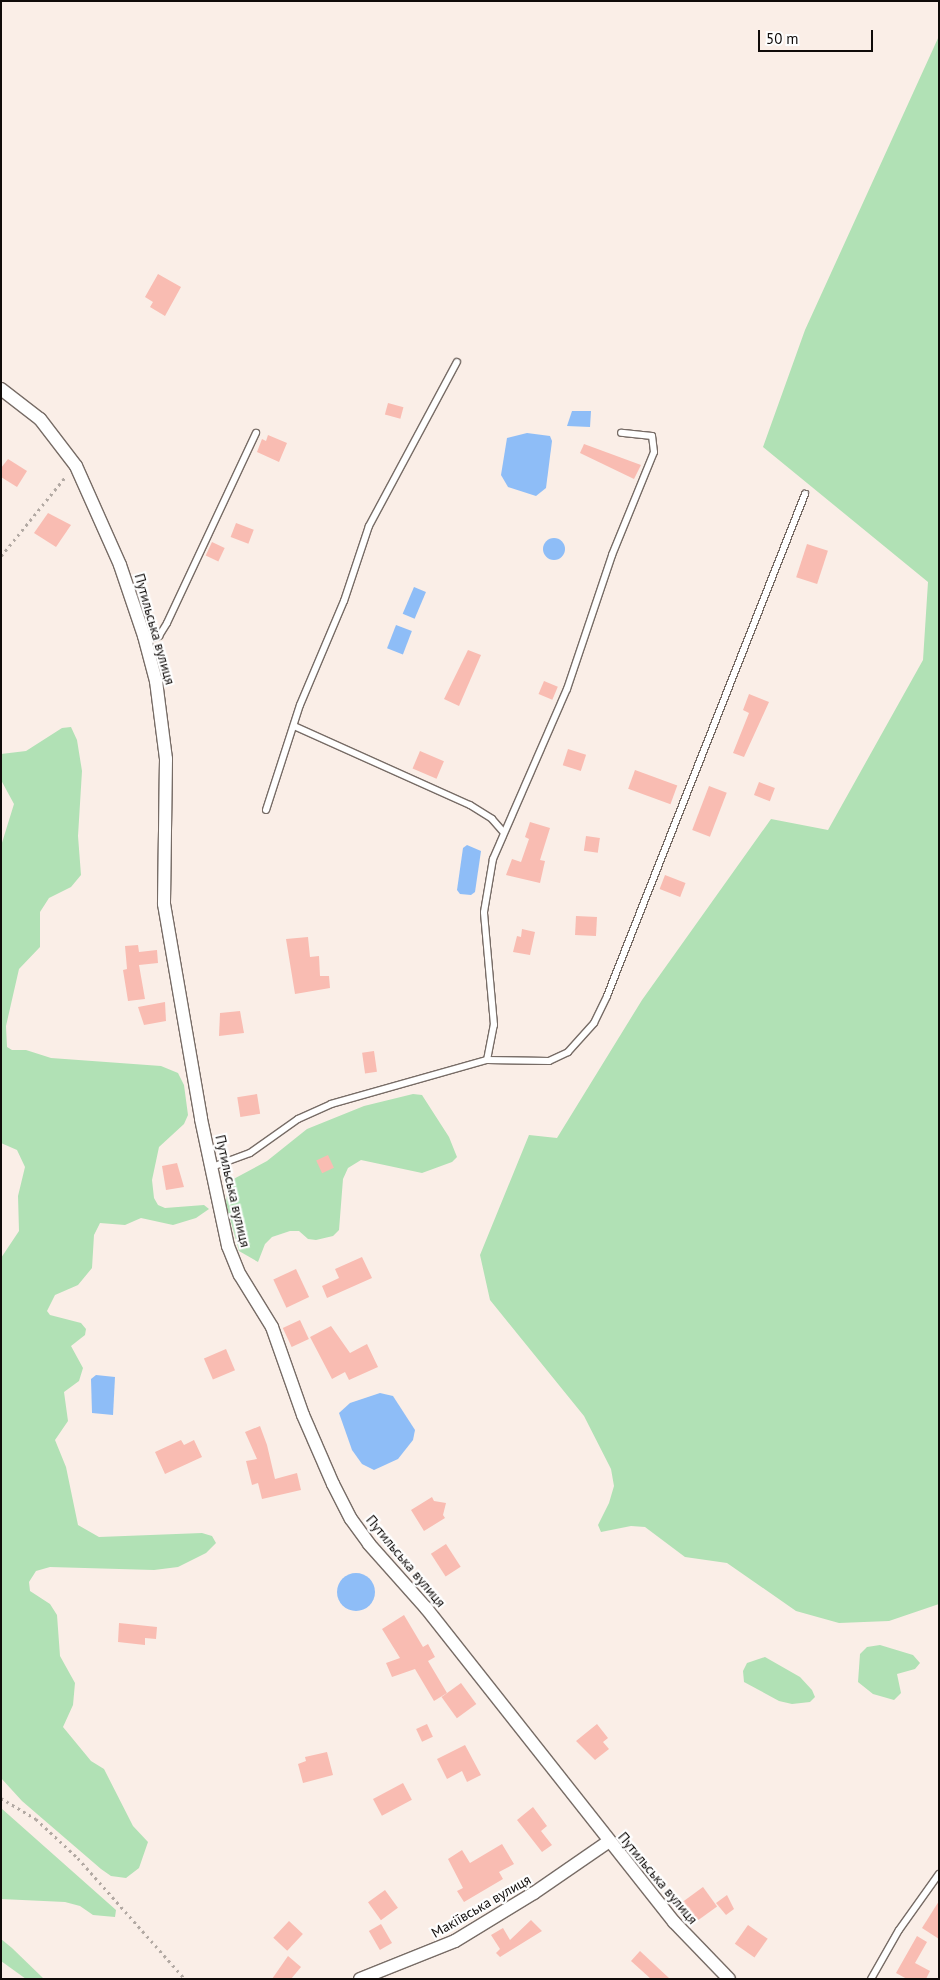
<!DOCTYPE html>
<meta charset="utf-8">
<style>
body{margin:0}
#map{position:relative;width:940px;height:1980px;overflow:hidden;background:#faeee7;font-family:"PT Sans",sans-serif}
div>[style]{position:absolute}
.green>*{inset:0;background:#b1e1b5}
.water>*{inset:0;background:#8ebdf7;transform-origin:0 0}
.round{border-radius:50%}
.building>*{inset:0;background:#f9bcb2;transform-origin:0 0}
.path>*{height:2.5px;margin-top:-1.25px;transform-origin:0;background:repeating-linear-gradient(90deg,#b2a9a3 0 2.5px,transparent 0 6.5px)}
.roads{filter:drop-shadow(1px 0 #776c66) drop-shadow(-1px 0 #776c66) drop-shadow(0 1px #776c66) drop-shadow(0 -1px #776c66)}
.lane>*{height:6px;margin:-3px;padding:0 3px;transform-origin:3px;border-radius:3px;background:#fff}
.street>*{height:12px;margin:-6px;padding:0 6px;transform-origin:6px;border-radius:6px;background:#fff}
span{translate:-50% -50%;white-space:nowrap;text-align:center;line-height:1.15;-webkit-text-stroke:4.5px #fefefe;paint-order:stroke}
.street-label{font-size:14px;color:#0f0b09}
.frame{position:absolute;inset:0;border:2px solid #0f0b09;pointer-events:none}
.scale{position:absolute;left:758px;top:30px;width:115px;height:22px;box-sizing:border-box;border:2px solid #0f0b09;border-top:0;padding-left:6px;font-size:15px;line-height:18px;white-space:nowrap;color:#0f0b09;-webkit-text-stroke:4px #fefefe;paint-order:stroke}
</style>
<div id="map">
<div class="green">
<div style="clip-path:polygon(939px 36px,939px 1604px,889px 1621px,839px 1623px,796px 1611px,727px 1563px,685px 1557px,645px 1527px,631px 1526px,601px 1532px,598px 1525px,609px 1503px,614px 1486px,611px 1469px,584px 1416px,490px 1300px,480px 1255px,529px 1135px,557px 1138px,642px 1000px,771px 819px,828px 830px,923px 660px,928px 582px,763px 447px,805px 330px)"></div>
<div style="clip-path:polygon(71px 727px,77px 740px,82px 771px,78px 836px,81px 875px,71px 887px,49px 898px,40px 912px,40px 947px,19px 969px,6px 1026px,7px 1047px,12px 1050px,26px 1050px,51px 1058px,161px 1066px,178px 1073px,184px 1085px,188px 1115px,184px 1124px,159px 1147px,152px 1180px,154px 1198px,158px 1205px,165px 1208px,204px 1205px,209px 1209px,196px 1218px,173px 1225px,141px 1218px,125px 1225px,100px 1223px,94px 1235px,92px 1268px,78px 1285px,55px 1295px,47px 1311px,50px 1315px,81px 1323px,86px 1329px,85px 1335px,71px 1346px,83px 1368px,79px 1381px,64px 1392px,68px 1421px,55px 1440px,66px 1467px,78px 1525px,99px 1537px,202px 1533px,212px 1536px,216px 1543px,206px 1553px,178px 1567px,154px 1570px,50px 1567px,36px 1571px,29px 1582px,30px 1591px,50px 1604px,57px 1615px,60px 1656px,75px 1683px,73px 1705px,63px 1727px,91px 1761px,104px 1769px,133px 1826px,148px 1842px,139px 1868px,126px 1878px,111px 1876px,101px 1869px,22px 1801px,1px 1778px,1px 1258px,19px 1231px,18px 1196px,25px 1167px,17px 1150px,1px 1143px,1px 846px,14px 804px,1px 780px,1px 754px,26px 751px,62px 728px)"></div>
<div style="clip-path:polygon(413px 1094px,422px 1095px,449px 1137px,457px 1157px,452px 1162px,422px 1173px,361px 1160px,348px 1168px,343px 1179px,339px 1230px,333px 1236px,316px 1240px,308px 1239px,299px 1231px,290px 1231px,272px 1237px,265px 1244px,258px 1262px,239px 1251px,226px 1204px,228px 1182px,267px 1161px,307px 1129px,364px 1106px)"></div>
<div style="clip-path:polygon(880px 1645px,913px 1655px,920px 1663px,915px 1669px,897px 1674px,901px 1693px,894px 1700px,873px 1694px,858px 1682px,860px 1654px,867px 1647px)"></div>
<div style="clip-path:polygon(765px 1657px,800px 1677px,812px 1690px,815px 1697px,810px 1702px,792px 1704px,779px 1701px,744px 1682px,743px 1671px,747px 1663px)"></div>
<div style="clip-path:polygon(1px 1808px,116px 1910px,115px 1917px,93px 1915px,80px 1906px,65px 1902px,1px 1899px)"></div>
<div style="clip-path:polygon(1px 1939px,12px 1948px,44px 1979px,26px 1979px,1px 1961px)"></div>
</div>
<div class="water">
<div style="clip-path:polygon(572px 411px,591px 411px,590px 427px,567px 426px)"></div>
<div style="clip-path:polygon(527px 433px,550px 436px,552px 441px,546px 488px,536px 496px,508px 487px,501px 475px,507px 438px)"></div>
<div class="round" style="left:543px;top:538px;width:22px;height:22px"></div>
<div style="left:414px;top:587px;width:13px;height:29px;rotate:23deg"></div>
<div style="left:396px;top:625px;width:17px;height:25px;rotate:21deg"></div>
<div style="clip-path:polygon(467px 845px,481px 851px,475px 892px,471px 895px,460px 894px,457px 890px,463px 848px)"></div>
<div style="clip-path:polygon(96px 1375px,115px 1377px,113px 1415px,92px 1413px,91px 1379px)"></div>
<div style="clip-path:polygon(380px 1393px,393px 1396px,415px 1430px,413px 1440px,398px 1459px,374px 1470px,362px 1464px,352px 1450px,339px 1413px,350px 1403px)"></div>
<div class="round" style="left:337px;top:1573px;width:38px;height:38px"></div>
</div>
<div class="building">
<div style="clip-path:polygon(158px 274px,181px 287px,165px 316px,150px 307px,153px 302px,145px 297px)"></div>
<div style="left:388px;top:403px;width:16px;height:12px;rotate:15deg"></div>
<div style="clip-path:polygon(268px 435px,287px 443px,279px 462px,257px 452px,262px 439px,266px 441px)"></div>
<div style="clip-path:polygon(584px 444px,641px 465px,634px 479px,580px 453px)"></div>
<div style="clip-path:polygon(8px 459px,27px 471px,17px 487px,1px 477px,1px 468px)"></div>
<div style="clip-path:polygon(48px 513px,71px 525px,56px 547px,34px 533px)"></div>
<div style="left:236px;top:523px;width:19px;height:15px;rotate:21deg"></div>
<div style="left:212px;top:542px;width:14px;height:15px;rotate:25deg"></div>
<div style="left:807px;top:544px;width:22px;height:35px;rotate:18deg"></div>
<div style="clip-path:polygon(468px 650px,481px 655px,459px 706px,444px 699px)"></div>
<div style="left:544px;top:681px;width:15px;height:14px;rotate:23deg"></div>
<div style="clip-path:polygon(749px 694px,769px 702px,744px 757px,733px 753px,749px 713px,743px 710px)"></div>
<div style="left:568px;top:749px;width:19px;height:17px;rotate:18deg"></div>
<div style="left:420px;top:751px;width:26px;height:19px;rotate:23deg"></div>
<div style="left:635px;top:770px;width:45px;height:20px;rotate:20deg"></div>
<div style="left:759px;top:782px;width:17px;height:14px;rotate:21deg"></div>
<div style="left:709px;top:786px;width:19px;height:47px;rotate:21deg"></div>
<div style="clip-path:polygon(530px 822px,550px 828px,540px 860px,545px 861px,540px 883px,506px 875px,512px 859px,521px 862px,529px 839px,525px 837px)"></div>
<div style="left:586px;top:836px;width:14px;height:15px;rotate:8deg"></div>
<div style="left:665px;top:875px;width:22px;height:15px;rotate:21deg"></div>
<div style="left:576px;top:916px;width:21px;height:19px;rotate:3deg"></div>
<div style="clip-path:polygon(522px 929px,535px 932px,530px 955px,513px 952px,517px 936px,521px 937px)"></div>
<div style="clip-path:polygon(308px 937px,310px 957px,319px 956px,320px 976px,329px 976px,330px 988px,295px 994px,286px 939px)"></div>
<div style="clip-path:polygon(138px 945px,139px 952px,157px 950px,158px 963px,139px 965px,145px 999px,128px 1001px,123px 970px,127px 969px,125px 946px)"></div>
<div style="clip-path:polygon(165px 1002px,166px 1021px,144px 1025px,138px 1007px)"></div>
<div style="clip-path:polygon(240px 1011px,244px 1033px,219px 1036px,220px 1013px)"></div>
<div style="left:374px;top:1051px;width:21px;height:12px;rotate:82deg"></div>
<div style="left:257px;top:1094px;width:20px;height:20px;rotate:81deg"></div>
<div style="left:328px;top:1155px;width:14px;height:13px;rotate:65deg"></div>
<div style="clip-path:polygon(177px 1163px,184px 1187px,166px 1190px,162px 1166px)"></div>
<div style="clip-path:polygon(362px 1257px,372px 1278px,327px 1298px,322px 1286px,339px 1278px,335px 1269px)"></div>
<div style="left:296px;top:1269px;width:31px;height:25px;rotate:65deg"></div>
<div style="left:300px;top:1320px;width:21px;height:19px;rotate:65deg"></div>
<div style="clip-path:polygon(331px 1326px,350px 1353px,367px 1344px,378px 1367px,349px 1380px,345px 1372px,332px 1379px,310px 1337px)"></div>
<div style="left:226px;top:1349px;width:23px;height:24px;rotate:67deg"></div>
<div style="clip-path:polygon(260px 1426px,267px 1445px,275px 1479px,297px 1473px,301px 1490px,262px 1499px,258px 1483px,252px 1485px,246px 1461px,257px 1459px,245px 1432px)"></div>
<div style="clip-path:polygon(181px 1440px,184px 1445px,194px 1440px,202px 1457px,165px 1474px,155px 1452px)"></div>
<div style="clip-path:polygon(432px 1497px,434px 1501px,446px 1503px,443px 1515px,445px 1518px,424px 1531px,411px 1510px)"></div>
<div style="left:446px;top:1544px;width:27px;height:18px;rotate:57deg"></div>
<div style="clip-path:polygon(404px 1615px,423px 1647px,428px 1644px,435px 1657px,428px 1661px,447px 1693px,434px 1701px,415px 1669px,392px 1677px,386px 1663px,400px 1658px,382px 1629px)"></div>
<div style="clip-path:polygon(119px 1623px,157px 1627px,156px 1639px,145px 1638px,145px 1645px,118px 1642px)"></div>
<div style="left:461px;top:1683px;width:26px;height:24px;rotate:54deg"></div>
<div style="left:427px;top:1724px;width:14px;height:12px;rotate:65deg"></div>
<div style="clip-path:polygon(597px 1724px,608px 1738px,603px 1742px,609px 1749px,595px 1760px,576px 1741px)"></div>
<div style="clip-path:polygon(465px 1745px,481px 1775px,467px 1782px,462px 1771px,447px 1779px,437px 1759px)"></div>
<div style="clip-path:polygon(327px 1752px,333px 1775px,303px 1783px,298px 1764px,306px 1761px,305px 1757px)"></div>
<div style="left:403px;top:1783px;width:19px;height:34px;rotate:62deg"></div>
<div style="clip-path:polygon(533px 1807px,547px 1826px,541px 1831px,552px 1845px,542px 1852px,517px 1820px)"></div>
<div style="clip-path:polygon(502px 1844px,514px 1864px,499px 1872px,503px 1879px,464px 1902px,457px 1891px,463px 1888px,448px 1859px,462px 1850px,470px 1863px)"></div>
<div style="left:703px;top:1887px;width:24px;height:33px;rotate:54deg"></div>
<div style="left:385px;top:1890px;width:22px;height:21px;rotate:54deg"></div>
<div style="clip-path:polygon(727px 1895px,734px 1909px,726px 1915px,716px 1903px)"></div>
<div style="clip-path:polygon(939px 1901px,939px 1939px,922px 1928px)"></div>
<div style="clip-path:polygon(531px 1920px,542px 1931px,500px 1957px,496px 1953px,500px 1949px,491px 1935px,503px 1928px,510px 1940px)"></div>
<div style="left:289px;top:1921px;width:19px;height:23px;rotate:43deg"></div>
<div style="left:381px;top:1924px;width:22px;height:14px;rotate:60deg"></div>
<div style="left:748px;top:1925px;width:24px;height:23px;rotate:35deg"></div>
<div style="clip-path:polygon(917px 1936px,927px 1942px,915px 1963px,930px 1971px,926px 1979px,907px 1979px,896px 1973px)"></div>
<div style="clip-path:polygon(640px 1951px,670px 1979px,651px 1979px,631px 1961px)"></div>
<div style="clip-path:polygon(288px 1956px,301px 1967px,291px 1979px,272px 1979px)"></div>
</div>
<div class="path">
<div style="left:1px;top:556px;width:103px;rotate:-50.9deg"></div>
<div style="left:1px;top:1798px;width:41px;rotate:31deg"></div>
<div style="left:36px;top:1819px;width:57px;rotate:42.9deg"></div>
<div style="left:78px;top:1858px;width:162px;rotate:48.5deg"></div>
</div>
<div class="roads">
<div class="lane">
<div style="left:145px;top:640px;width:15px;rotate:-16deg"></div>
<div style="left:159px;top:636px;width:15px;rotate:-58deg"></div>
<div style="left:167px;top:623px;width:210px;rotate:-64.9deg"></div>
<div style="left:294px;top:726px;width:193px;rotate:24.2deg"></div>
<div style="left:470px;top:805px;width:26px;rotate:32deg"></div>
<div style="left:492px;top:819px;width:18px;rotate:49deg"></div>
<div style="left:266px;top:810px;width:110px;rotate:-72.1deg"></div>
<div style="left:300px;top:705px;width:113px;rotate:-67.1deg"></div>
<div style="left:344px;top:601px;width:79px;rotate:-71.6deg"></div>
<div style="left:369px;top:526px;width:186px;rotate:-61.8deg"></div>
<div style="left:487px;top:1060px;width:62px;rotate:0.9deg"></div>
<div style="left:549px;top:1061px;width:21px;rotate:-25deg"></div>
<div style="left:568px;top:1052px;width:39px;rotate:-48deg"></div>
<div style="left:594px;top:1023px;width:30px;rotate:-64deg"></div>
<div style="left:607px;top:996px;width:540px;rotate:-68.47deg"></div>
<div style="left:212px;top:1167px;width:40px;rotate:-20.2deg"></div>
<div style="left:250px;top:1153px;width:59px;rotate:-35.3deg"></div>
<div style="left:298px;top:1119px;width:36px;rotate:-24deg"></div>
<div style="left:331px;top:1104px;width:162px;rotate:-15.8deg"></div>
<div style="left:487px;top:1060px;width:36px;rotate:-79deg"></div>
<div style="left:494px;top:1025px;width:113px;rotate:-95.1deg"></div>
<div style="left:484px;top:912px;width:54px;rotate:-80.4deg"></div>
<div style="left:493px;top:859px;width:185px;rotate:-66.5deg"></div>
<div style="left:567px;top:689px;width:141px;rotate:-71.4deg"></div>
<div style="left:612px;top:555px;width:111px;rotate:-67.8deg"></div>
<div style="left:654px;top:452px;width:16px;rotate:-97deg"></div>
<div style="left:652px;top:436px;width:31px;rotate:-174deg"></div>
<div style="left:871px;top:1979px;width:56px;rotate:-60.3deg"></div>
<div style="left:899px;top:1930px;width:69px;rotate:-54.5deg"></div>
</div>
<div class="street">
<div style="left:1px;top:389px;width:49px;rotate:37.6deg"></div>
<div style="left:40px;top:419px;width:59px;rotate:52.5deg"></div>
<div style="left:76px;top:466px;width:108px;rotate:66deg"></div>
<div style="left:120px;top:565px;width:75px;rotate:71.3deg"></div>
<div style="left:144px;top:636px;width:47px;rotate:75.1deg"></div>
<div style="left:156px;top:681px;width:79px;rotate:82.7deg"></div>
<div style="left:166px;top:759px;width:145px;rotate:90.8deg"></div>
<div style="left:164px;top:904px;width:218px;rotate:80.2deg"></div>
<div style="left:201px;top:1119px;width:130px;rotate:78deg"></div>
<div style="left:228px;top:1246px;width:31px;rotate:68deg"></div>
<div style="left:240px;top:1275px;width:61px;rotate:58.4deg"></div>
<div style="left:272px;top:1327px;width:93px;rotate:70.6deg"></div>
<div style="left:303px;top:1415px;width:75px;rotate:66.5deg"></div>
<div style="left:333px;top:1484px;width:39px;rotate:63deg"></div>
<div style="left:351px;top:1519px;width:31px;rotate:54deg"></div>
<div style="left:369px;top:1544px;width:86px;rotate:48.3deg"></div>
<div style="left:426px;top:1608px;width:400px;rotate:51.7deg"></div>
<div style="left:674px;top:1922px;width:79px;rotate:46deg"></div>
<div style="left:360px;top:1979px;width:102px;rotate:-21.8deg"></div>
<div style="left:455px;top:1941px;width:92px;rotate:-31.3deg"></div>
<div style="left:534px;top:1893px;width:90px;rotate:-34.6deg"></div>
</div>
</div>
<div class="street-label">
<span style="left:155px;top:629px;rotate:74deg">Путильська вулиця</span>
<span style="left:233px;top:1191px;rotate:77deg">Путильська вулиця</span>
<span style="left:406px;top:1561px;rotate:50deg">Путильська вулиця</span>
<span style="left:658px;top:1878px;rotate:50deg">Путильська вулиця</span>
<span style="left:481px;top:1906px;rotate:-30deg">Макіївська вулиця</span>
</div>
<div class="frame"></div>
<div class="scale">50 m</div>
</div>
